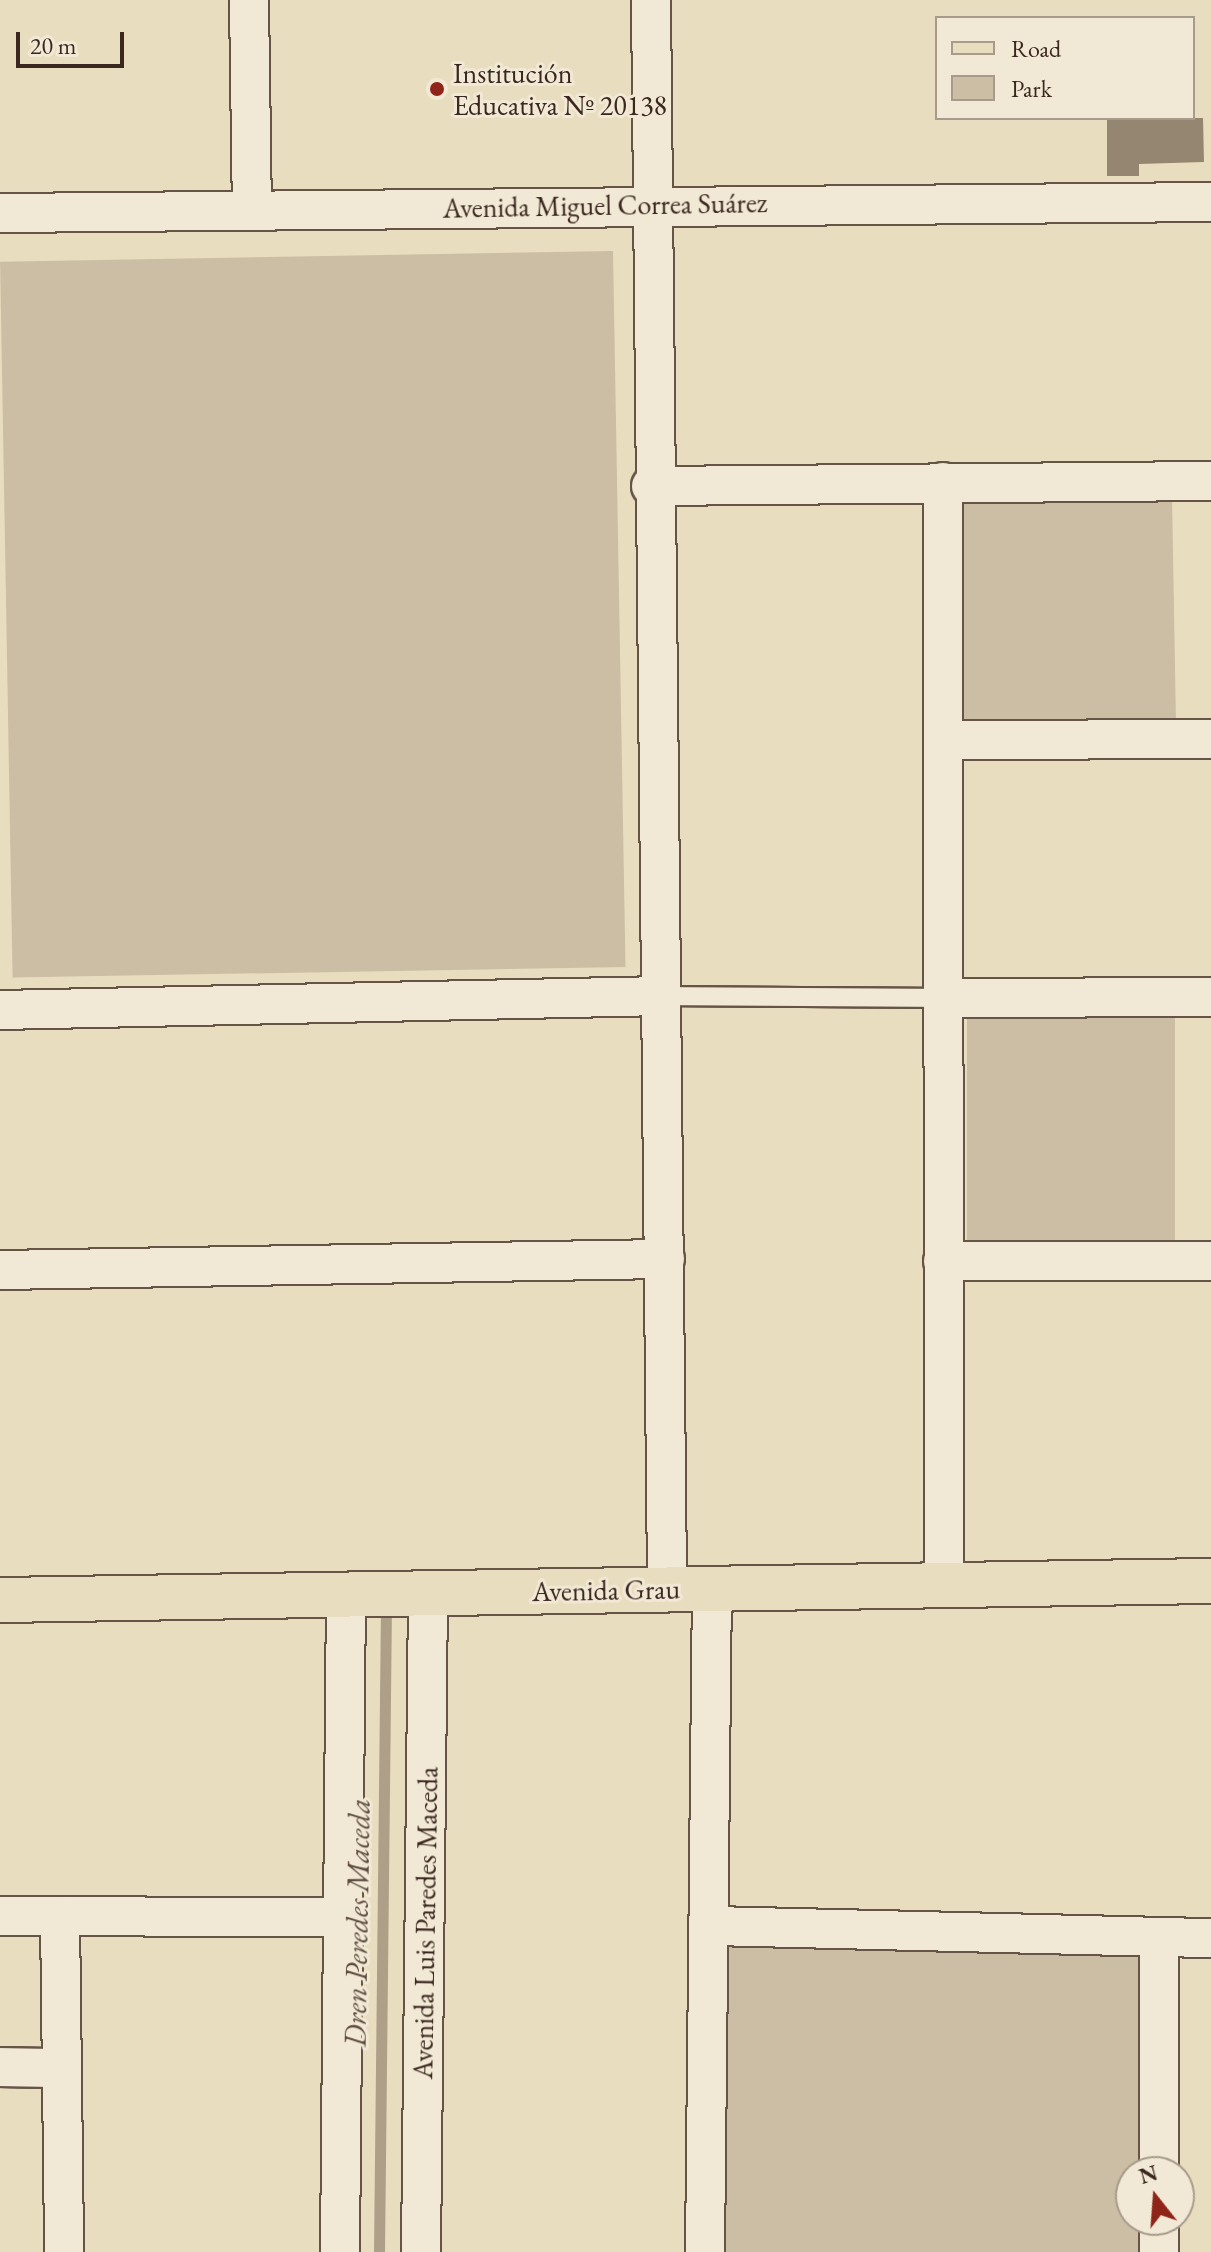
<!DOCTYPE html>
<meta charset="utf-8">
<style>
body{margin:0}
#map{position:relative;width:1211px;height:2252px;overflow:hidden;background:#e9ddbf;font-family:"EB Garamond",serif}
div>[style]{position:absolute}
.green>*{inset:0;background:#cbbea4;transform-origin:0 0}
.stream>*{height:11px;margin:-5.5px;padding:0 5.5px;transform-origin:5.5px;border-radius:5.5px;background:#ae9f89}
.building>*{inset:0;background:#958672}
.roads{filter:drop-shadow(2px 0 #665447) drop-shadow(-2px 0 #665447) drop-shadow(0 2px #665447) drop-shadow(0 -2px #665447)}
.lane>*{height:18px;margin:-9px;padding:0 9px;transform-origin:9px;border-radius:9px;background:#f1e9d5}
.street>*{height:38px;margin:-19px;padding:0 19px;transform-origin:19px;border-radius:19px;background:#f1e9d5}
.primary>*{height:44px;margin:-22px;padding:0 22px;transform-origin:22px;border-radius:22px;background:#e9ddbf}
.dots>*{width:22px;height:22px;translate:-50% -50%;box-sizing:border-box;border:4px solid #f1e9d5;border-radius:50%}
span{translate:-50% -50%;white-space:nowrap;text-align:center;line-height:1.15;-webkit-text-stroke:6px #f1e9d5;paint-order:stroke}
.poi-label{font-size:28px;color:#3a271f}
.left{translate:0 -50%;text-align:left}
.street-label{font-size:28px;color:#3a271f}
.water-label{font-size:30px;color:#5d4b3f;font-style:italic}
.legend{position:absolute;left:935px;top:16px;width:260px;height:104px;box-sizing:border-box;background:#f1e9d5;border:2px solid #a89b8c;margin:0;padding:10px 14px;list-style:none;font-size:24px;color:#3a271f}
.legend li{display:flex;align-items:center;gap:16px;height:40px}
.legend b{width:40px;border:2px solid #a89b8c}
.north{position:absolute;left:1115px;top:2156px;width:80px;height:80px;box-sizing:border-box;background:#f1e9d5;border:2px solid #a89b8c;border-radius:50%;rotate:343deg;font-size:22px;font-weight:700;line-height:32px;text-align:center;color:#3a271f}
.north::after{content:'';display:block;margin:auto;width:28px;height:36px;background:#8f2418;clip-path:polygon(50% 0,100% 100%,50% 72%,0 100%)}
.scale{position:absolute;left:16px;top:32px;width:108px;height:36px;box-sizing:border-box;border:4px solid #3a271f;border-top:0;padding-left:10px;font-size:24px;line-height:28px;white-space:nowrap;color:#3a271f;-webkit-text-stroke:6px #f1e9d5;paint-order:stroke}
</style>
<div id="map">
<div class="green">
<div style="left:613px;top:251px;width:716px;height:613px;rotate:89deg"></div>
<div style="left:1172px;top:495px;width:230px;height:216px;rotate:89deg"></div>
<div style="left:1175px;top:1014px;width:229px;height:208px;rotate:90deg"></div>
<div style="clip-path:polygon(712px 1940px,1159px 1955px,1154px 2172px,1131px 2172px,1131px 2220px,1153px 2220px,1152px 2252px,712px 2252px)"></div>
</div>
<div class="stream">
<div style="left:379px;top:2252px;width:649px;rotate:-89.38deg"></div>
</div>
<div class="building">
<div style="clip-path:polygon(1107px 118px,1203px 118px,1204px 162px,1139px 164px,1139px 176px,1107px 176px)"></div>
</div>
<div class="roads">
<div class="lane">
<div style="left:661px;top:996px;width:282px;rotate:0.4deg"></div>
</div>
<div class="street">
<div style="left:249px;top:0;width:209px;rotate:89.2deg"></div>
<div style="left:651px;top:0;width:1588px;rotate:89.42deg"></div>
<div style="left:0;top:213px;width:1211px;rotate:-0.52deg"></div>
<div style="left:943px;top:482px;width:1099px;rotate:89.95deg"></div>
<div style="left:651px;top:486px;width:560px;rotate:-0.51deg"></div>
<div style="left:946px;top:740px;width:265px;rotate:-0.2deg"></div>
<div style="left:943px;top:998px;width:268px;rotate:-0.2deg"></div>
<div style="left:0;top:1010px;width:661px;rotate:-1.21deg"></div>
<div style="left:943px;top:1261px;width:268px"></div>
<div style="left:0;top:1270px;width:665px;rotate:-0.95deg"></div>
<div style="left:0;top:1916px;width:340px;rotate:0.2deg"></div>
<div style="left:60px;top:1916px;width:336px;rotate:89.3deg"></div>
<div style="left:713px;top:1926px;width:498px;rotate:1.4deg"></div>
<div style="left:0;top:2067px;width:60px;rotate:1deg"></div>
<div style="left:1159px;top:2172px;width:234px;rotate:-90deg"></div>
<div style="left:1159px;top:2220px;width:32px;rotate:90deg"></div>
<div style="left:340px;top:2252px;width:657px;rotate:-89.48deg"></div>
<div style="left:421px;top:2252px;width:658px;rotate:-89.39deg"></div>
<div style="left:705px;top:2252px;width:665px;rotate:-89.4deg"></div>
</div>
<div class="primary">
<div style="left:0;top:1600px;width:1211px;rotate:-0.9deg"></div>
</div>
</div>
<div class="dots">
<div style="left:437px;top:89px;background:#8f2418"></div>
</div>
<div class="poi-label">
<span class="left" style="left:453px;top:89px">Institución<br>Educativa Nº 20138</span>
</div>
<div class="street-label">
<span style="left:605px;top:205px;rotate:-1deg">Avenida Miguel Correa Suárez</span>
<span style="left:606px;top:1590px;rotate:-1deg">Avenida Grau</span>
<span style="left:425px;top:1923px;rotate:-89deg">Avenida Luis Paredes Maceda</span>
</div>
<div class="water-label">
<span style="left:358px;top:1923px;rotate:-89deg">Dren Peredes Maceda</span>
</div>
<ul class="legend">
<li><b style="height:10px;background:#e9ddbf"></b>Road</li>
<li><b style="height:22px;background:#cbbea4"></b>Park</li>
</ul>
<div class="north">N</div>
<div class="scale">20 m</div>
</div>
